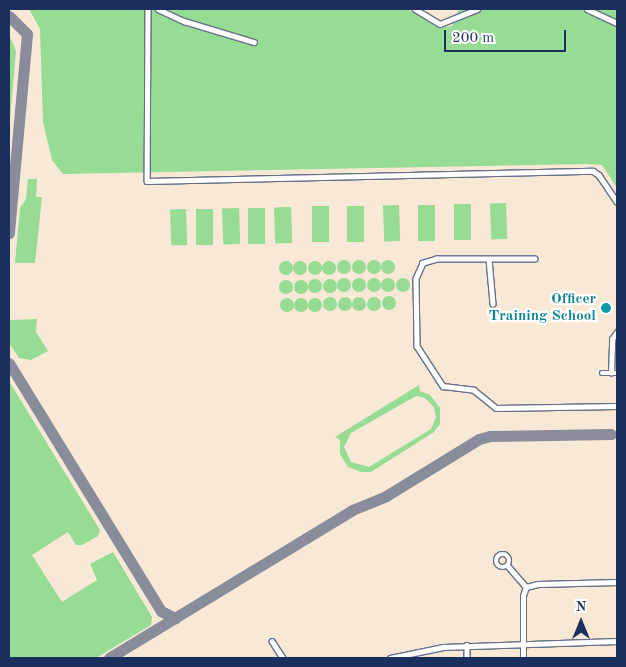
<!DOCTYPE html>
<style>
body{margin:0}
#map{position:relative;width:626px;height:667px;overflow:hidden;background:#f7e9d5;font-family:"Old Standard TT",serif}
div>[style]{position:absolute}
.green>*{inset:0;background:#97dc94;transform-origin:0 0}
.round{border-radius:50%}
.taxiway>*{height:11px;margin:-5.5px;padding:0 5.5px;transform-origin:5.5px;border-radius:5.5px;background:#898c9a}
.roads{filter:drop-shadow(1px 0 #687088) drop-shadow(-1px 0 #687088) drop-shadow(0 1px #687088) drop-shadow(0 -1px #687088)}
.street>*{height:4.5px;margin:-2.25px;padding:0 2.25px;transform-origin:2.25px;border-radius:2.25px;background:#fff}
.street>.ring{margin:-2.25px;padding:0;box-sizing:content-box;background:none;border:4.5px solid #fff;border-radius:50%}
.dots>*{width:14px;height:14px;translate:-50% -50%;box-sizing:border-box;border:2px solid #fff;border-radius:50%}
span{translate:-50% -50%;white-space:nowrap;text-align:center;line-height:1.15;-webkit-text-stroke:4.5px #fff;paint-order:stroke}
.culture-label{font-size:15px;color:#0d838f;font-weight:700}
.right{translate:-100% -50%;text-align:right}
.frame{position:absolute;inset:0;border:10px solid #1b2f5e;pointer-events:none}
.north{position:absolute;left:556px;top:597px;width:50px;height:50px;-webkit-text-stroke:4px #fff;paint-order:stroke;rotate:0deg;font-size:14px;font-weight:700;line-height:20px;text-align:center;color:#1b2f5e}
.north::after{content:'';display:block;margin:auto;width:18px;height:22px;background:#1b2f5e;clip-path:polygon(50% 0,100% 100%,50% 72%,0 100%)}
.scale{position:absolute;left:444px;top:30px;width:122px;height:22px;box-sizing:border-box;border:2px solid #1b2f5e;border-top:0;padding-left:6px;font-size:15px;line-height:18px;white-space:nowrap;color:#1b2f5e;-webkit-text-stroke:4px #fff;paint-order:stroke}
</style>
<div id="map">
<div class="green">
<div style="clip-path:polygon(29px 9px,407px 9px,439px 28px,452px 26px,459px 9px,617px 9px,617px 188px,602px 165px,588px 164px,63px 174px,52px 160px,43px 122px,40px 29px)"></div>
<div style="clip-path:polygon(9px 35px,16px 51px,9px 129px)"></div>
<div style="clip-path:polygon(28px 179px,37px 179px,36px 197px,42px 197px,35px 263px,15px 263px,20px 208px,26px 199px)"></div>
<div style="left:506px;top:203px;width:36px;height:16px;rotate:88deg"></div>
<div style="left:454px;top:204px;width:17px;height:36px"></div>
<div style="left:399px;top:205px;width:36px;height:16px;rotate:88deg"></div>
<div style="left:418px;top:205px;width:17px;height:36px"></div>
<div style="left:329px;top:206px;width:36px;height:17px;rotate:90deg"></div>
<div style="left:347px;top:206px;width:17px;height:36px"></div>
<div style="left:291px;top:207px;width:36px;height:17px;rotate:88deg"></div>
<div style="left:239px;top:208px;width:36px;height:17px;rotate:88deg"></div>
<div style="left:248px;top:208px;width:17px;height:36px"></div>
<div style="left:186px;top:209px;width:36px;height:16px;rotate:88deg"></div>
<div style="left:196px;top:209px;width:17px;height:36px"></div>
<div class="round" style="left:367px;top:260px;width:14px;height:14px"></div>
<div class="round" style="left:337px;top:260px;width:14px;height:14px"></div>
<div class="round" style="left:352px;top:260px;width:14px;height:14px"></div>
<div class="round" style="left:381px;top:260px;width:14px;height:14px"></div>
<div class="round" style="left:293px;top:261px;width:14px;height:14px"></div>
<div class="round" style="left:279px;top:261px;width:14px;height:14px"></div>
<div class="round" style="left:308px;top:261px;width:14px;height:14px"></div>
<div class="round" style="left:322px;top:261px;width:14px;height:14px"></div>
<div class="round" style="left:381px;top:278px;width:14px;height:14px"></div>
<div class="round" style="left:337px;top:278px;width:14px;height:14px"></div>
<div class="round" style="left:396px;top:278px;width:14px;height:14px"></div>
<div class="round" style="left:352px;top:278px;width:14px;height:14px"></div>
<div class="round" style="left:367px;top:278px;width:14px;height:14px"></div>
<div class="round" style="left:323px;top:279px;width:14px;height:14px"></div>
<div class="round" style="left:308px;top:279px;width:14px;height:14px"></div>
<div class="round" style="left:294px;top:280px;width:14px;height:14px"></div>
<div class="round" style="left:279px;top:280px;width:14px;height:14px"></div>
<div class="round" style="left:382px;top:296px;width:14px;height:14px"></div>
<div class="round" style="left:352px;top:297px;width:14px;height:14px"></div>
<div class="round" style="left:323px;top:297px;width:14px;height:14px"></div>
<div class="round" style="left:367px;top:297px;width:14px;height:14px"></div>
<div class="round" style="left:338px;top:297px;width:14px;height:14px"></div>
<div class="round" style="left:294px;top:298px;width:14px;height:14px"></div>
<div class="round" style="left:280px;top:298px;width:14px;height:14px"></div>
<div class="round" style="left:308px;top:298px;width:14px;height:14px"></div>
<div style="clip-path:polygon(37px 319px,36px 332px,48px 351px,31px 360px,19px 358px,9px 343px,10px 320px)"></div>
<div style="clip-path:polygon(9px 381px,100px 530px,98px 536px,82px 545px,76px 545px,68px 532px,32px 555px,62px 602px,97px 580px,90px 564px,113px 552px,152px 617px,151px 625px,96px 658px,9px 658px)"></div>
<div style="clip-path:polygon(evenodd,419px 385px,420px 391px,430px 395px,440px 408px,440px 424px,434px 432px,371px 472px,361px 472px,348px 467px,340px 454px,340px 440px,335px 437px,419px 385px,416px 396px,425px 398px,434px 407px,436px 417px,431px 429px,369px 467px,351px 462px,344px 447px,351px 433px,416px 396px)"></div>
</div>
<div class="taxiway">
<div style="left:9px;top:16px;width:25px;rotate:45deg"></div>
<div style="left:27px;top:34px;width:200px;rotate:95.2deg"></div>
<div style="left:9px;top:363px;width:291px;rotate:58.5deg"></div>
<div style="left:161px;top:611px;width:16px;rotate:27deg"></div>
<div style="left:109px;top:658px;width:285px;rotate:-31.3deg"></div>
<div style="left:352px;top:510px;width:37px;rotate:-22deg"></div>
<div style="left:386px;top:496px;width:109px;rotate:-31.5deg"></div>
<div style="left:479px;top:439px;width:11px;rotate:-15deg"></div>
<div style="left:490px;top:436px;width:121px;rotate:-0.9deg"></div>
</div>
<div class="roads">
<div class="street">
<div style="left:148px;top:9px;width:172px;rotate:90.3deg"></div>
<div style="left:147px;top:181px;width:446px;rotate:-1.3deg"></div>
<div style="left:593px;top:171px;width:7px;rotate:34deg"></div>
<div style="left:599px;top:175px;width:32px;rotate:56deg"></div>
<div style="left:158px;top:9px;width:29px;rotate:25deg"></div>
<div style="left:184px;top:21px;width:73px;rotate:16.7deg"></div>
<div style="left:415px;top:9px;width:29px;rotate:31deg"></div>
<div style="left:440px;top:24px;width:40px;rotate:-22deg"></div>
<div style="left:587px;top:9px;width:33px;rotate:25deg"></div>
<div style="left:489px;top:259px;width:45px;rotate:84.9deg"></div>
<div style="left:535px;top:259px;width:98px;rotate:180deg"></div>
<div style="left:437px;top:259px;width:15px;rotate:164deg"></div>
<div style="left:423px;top:263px;width:17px;rotate:114deg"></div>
<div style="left:416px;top:279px;width:67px;rotate:89.1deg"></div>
<div style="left:417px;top:346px;width:48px;rotate:57deg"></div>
<div style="left:443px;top:386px;width:31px;rotate:7deg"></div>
<div style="left:474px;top:390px;width:28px;rotate:39deg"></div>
<div style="left:496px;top:408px;width:121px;rotate:-0.9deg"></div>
<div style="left:602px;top:373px;width:15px"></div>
<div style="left:611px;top:373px;width:34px;rotate:-88deg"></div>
<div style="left:612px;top:339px;width:9px;rotate:-54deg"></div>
<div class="ring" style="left:496px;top:554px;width:9.5px;height:9.5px"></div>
<div style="left:508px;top:566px;width:28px;rotate:49deg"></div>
<div style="left:526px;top:587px;width:12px;rotate:-14deg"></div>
<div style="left:538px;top:584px;width:79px;rotate:-1.5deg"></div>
<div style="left:272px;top:641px;width:20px;rotate:57deg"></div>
<div style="left:467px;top:645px;width:13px;rotate:90deg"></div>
<div style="left:390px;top:658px;width:54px;rotate:-11.7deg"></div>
<div style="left:443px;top:647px;width:174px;rotate:-2deg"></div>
<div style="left:523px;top:658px;width:62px;rotate:-90deg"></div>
<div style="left:523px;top:596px;width:9px;rotate:-72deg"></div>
</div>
</div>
<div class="dots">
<div style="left:606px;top:308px;background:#0f9aa8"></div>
</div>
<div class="culture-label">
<span class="right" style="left:596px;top:308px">Officer<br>Training School</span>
</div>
<div class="frame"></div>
<div class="north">N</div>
<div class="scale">200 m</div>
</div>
